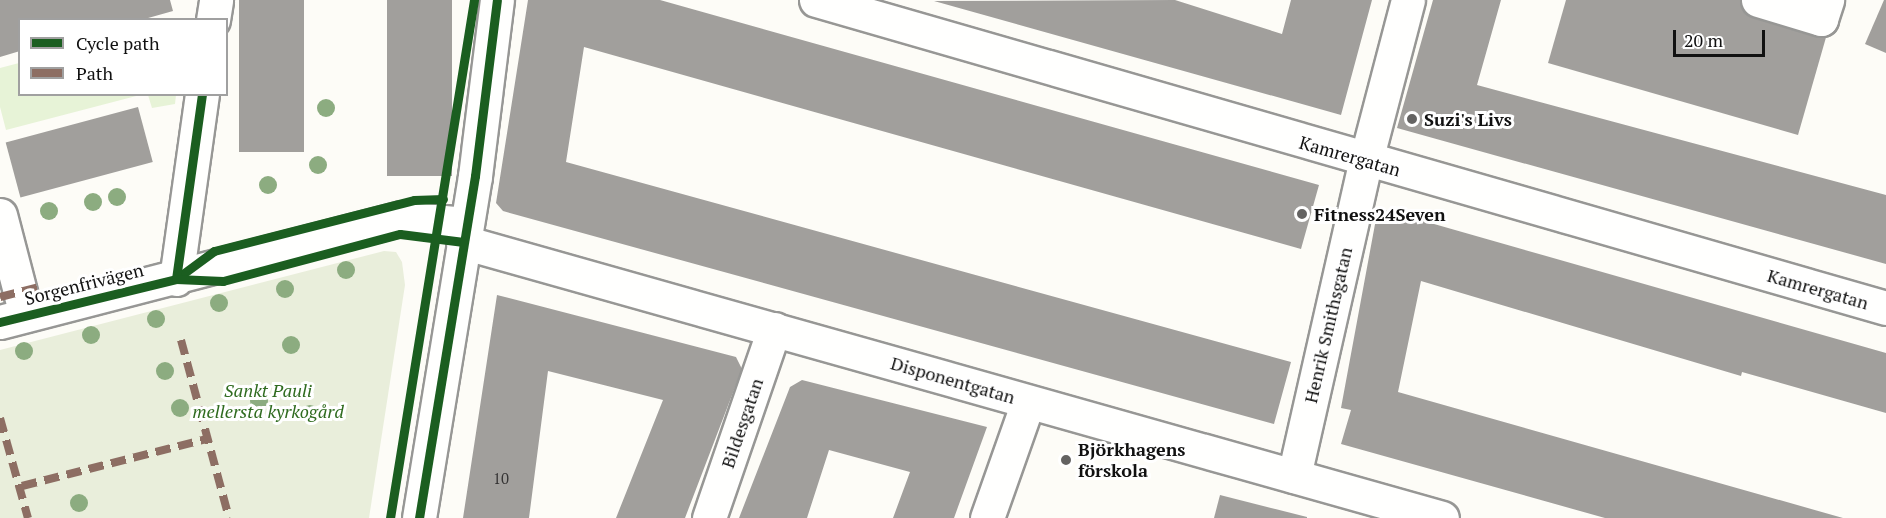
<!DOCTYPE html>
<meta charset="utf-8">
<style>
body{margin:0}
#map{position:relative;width:1886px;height:518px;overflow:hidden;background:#fdfcf7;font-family:"PT Serif",serif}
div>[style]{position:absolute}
.green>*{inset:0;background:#e7f3d7}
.cemetery>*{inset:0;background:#e9eedb}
.building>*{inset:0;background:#a19f9c;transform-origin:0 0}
.roads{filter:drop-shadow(2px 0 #979795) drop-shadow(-2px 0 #979795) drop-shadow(0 2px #979795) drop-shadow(0 -2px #979795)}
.minor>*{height:33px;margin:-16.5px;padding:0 16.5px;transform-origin:16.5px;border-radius:16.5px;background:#fffffe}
.quiet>*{height:8px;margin-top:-4px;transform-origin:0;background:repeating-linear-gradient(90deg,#8d6e63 0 15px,transparent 0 23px)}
.cycleway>*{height:9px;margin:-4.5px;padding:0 4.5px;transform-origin:4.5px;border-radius:4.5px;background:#1b5e20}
.trees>*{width:18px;height:18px;margin:-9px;border-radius:50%;background:#8cac80}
.dots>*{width:16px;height:16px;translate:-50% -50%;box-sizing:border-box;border:3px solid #fff;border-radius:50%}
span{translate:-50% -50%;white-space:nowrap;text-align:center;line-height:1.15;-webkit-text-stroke:6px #fff;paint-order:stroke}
.number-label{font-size:15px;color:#353434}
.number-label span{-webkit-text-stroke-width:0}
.poi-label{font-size:18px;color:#111;font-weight:700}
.left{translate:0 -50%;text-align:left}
.street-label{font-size:18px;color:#111}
.park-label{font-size:18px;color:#2f6b1f;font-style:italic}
.legend{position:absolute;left:18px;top:18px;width:210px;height:78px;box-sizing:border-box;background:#fff;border:2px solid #a0a0a0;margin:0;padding:8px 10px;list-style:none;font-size:18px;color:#111}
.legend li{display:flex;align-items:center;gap:12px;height:30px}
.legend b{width:30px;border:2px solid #a0a0a0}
.scale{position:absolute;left:1673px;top:30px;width:92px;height:27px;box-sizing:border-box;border:3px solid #111;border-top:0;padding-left:8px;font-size:18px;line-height:21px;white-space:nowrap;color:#111;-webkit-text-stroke:4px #fff;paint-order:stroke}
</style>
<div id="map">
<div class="green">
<div style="clip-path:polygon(19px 63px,20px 94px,140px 95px,6px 130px,0 107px,0 68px)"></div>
<div style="clip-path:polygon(148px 95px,176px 95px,175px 104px,152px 108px)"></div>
</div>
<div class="cemetery">
<div style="clip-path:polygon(384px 251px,396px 252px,402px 262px,405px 285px,369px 518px,0 518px,0 350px)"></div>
</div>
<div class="building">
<div style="clip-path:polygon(0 0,170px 0,173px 11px,141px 20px,20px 20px,20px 51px,0 57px)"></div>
<div style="left:239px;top:0;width:65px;height:152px"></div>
<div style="left:387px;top:0;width:65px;height:176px"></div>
<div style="clip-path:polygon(528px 0,660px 0,1319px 185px,1301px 249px,584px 47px,566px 162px,1291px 362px,1274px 424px,503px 211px,496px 203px)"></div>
<div style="clip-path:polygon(1175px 0,1282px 34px,1291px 0,1372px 0,1341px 115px,934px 1px)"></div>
<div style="clip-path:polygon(1433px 0,1501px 0,1477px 85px,1886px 195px,1886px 264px,1397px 128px)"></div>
<div style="clip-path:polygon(1566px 0,1813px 0,1835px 6px,1798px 135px,1548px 63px)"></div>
<div style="clip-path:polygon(1884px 0,1886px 0,1886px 53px,1865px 44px)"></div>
<div style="left:138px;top:107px;width:57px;height:137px;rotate:75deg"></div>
<div style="clip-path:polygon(1378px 208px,1886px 353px,1886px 413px,1742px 372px,1741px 376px,1421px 281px,1398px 392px,1843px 518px,1605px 518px,1341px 444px,1351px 410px,1341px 408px)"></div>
<div style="clip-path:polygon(497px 295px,736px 357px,742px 369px,685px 518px,616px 518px,663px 400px,548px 371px,529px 518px,463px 518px)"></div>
<div style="clip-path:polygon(802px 380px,987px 427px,954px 518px,893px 518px,910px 472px,829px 450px,807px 518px,739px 518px,790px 387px)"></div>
<div style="clip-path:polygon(1220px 495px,1307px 517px,1307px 518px,1214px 518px)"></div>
</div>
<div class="roads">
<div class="minor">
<div style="left:816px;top:0;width:1113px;rotate:16.06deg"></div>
<div style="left:1758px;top:0;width:66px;rotate:16.8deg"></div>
<div style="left:1821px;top:19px;width:20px;rotate:-72deg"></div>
<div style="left:213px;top:20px;width:20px;rotate:-81deg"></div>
<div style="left:0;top:215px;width:103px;rotate:75.4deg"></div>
<div style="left:463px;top:242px;width:1017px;rotate:15.74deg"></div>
<div style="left:176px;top:279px;width:187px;rotate:-82deg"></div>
<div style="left:0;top:322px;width:415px;rotate:-14.5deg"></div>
<div style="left:402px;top:218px;width:63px;rotate:5.4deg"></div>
<div style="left:1294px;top:476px;width:324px;rotate:-77.2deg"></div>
<div style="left:1366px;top:160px;width:165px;rotate:-75.3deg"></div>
<div style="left:419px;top:518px;width:347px;rotate:-80.7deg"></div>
<div style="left:475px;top:176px;width:177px;rotate:-82.9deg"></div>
<div style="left:709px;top:518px;width:200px;rotate:-71deg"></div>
<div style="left:987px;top:518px;width:123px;rotate:-70.5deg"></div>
</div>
</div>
<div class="quiet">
<div style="left:0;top:297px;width:44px;rotate:-14.3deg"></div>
<div style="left:181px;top:340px;width:184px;rotate:74.9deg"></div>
<div style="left:0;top:418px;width:104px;rotate:74.4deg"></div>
<div style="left:22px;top:486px;width:191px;rotate:-14.3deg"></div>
</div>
<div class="cycleway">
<div style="left:176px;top:279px;width:47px;rotate:-36.4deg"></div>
<div style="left:214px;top:251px;width:206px;rotate:-14.3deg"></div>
<div style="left:414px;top:200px;width:29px;rotate:-2deg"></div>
<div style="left:176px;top:279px;width:187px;rotate:-82deg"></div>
<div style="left:0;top:322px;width:181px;rotate:-13.7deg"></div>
<div style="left:176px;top:279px;width:47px;rotate:2.4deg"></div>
<div style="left:223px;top:281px;width:183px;rotate:-14.9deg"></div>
<div style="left:400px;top:234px;width:64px;rotate:7.2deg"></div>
<div style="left:390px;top:518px;width:525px;rotate:-80.79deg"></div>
<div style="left:419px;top:518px;width:347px;rotate:-80.7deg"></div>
<div style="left:475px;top:176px;width:177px;rotate:-82.9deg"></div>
</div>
<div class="trees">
<div style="left:326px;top:108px"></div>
<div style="left:318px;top:165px"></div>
<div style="left:268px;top:185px"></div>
<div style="left:117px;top:197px"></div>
<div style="left:93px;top:202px"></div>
<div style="left:49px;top:211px"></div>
<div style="left:346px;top:270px"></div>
<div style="left:285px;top:289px"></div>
<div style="left:219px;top:303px"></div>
<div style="left:156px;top:319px"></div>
<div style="left:91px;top:335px"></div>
<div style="left:291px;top:345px"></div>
<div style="left:24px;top:351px"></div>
<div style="left:165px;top:371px"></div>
<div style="left:259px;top:401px"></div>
<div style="left:180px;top:408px"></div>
<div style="left:310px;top:414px"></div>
<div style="left:79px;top:503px"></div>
</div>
<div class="dots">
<div style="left:1412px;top:119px;background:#646362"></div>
<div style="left:1302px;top:214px;background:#646362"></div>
<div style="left:1066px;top:460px;background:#646362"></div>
</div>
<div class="number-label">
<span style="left:501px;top:479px">10</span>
</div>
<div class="poi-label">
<span class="left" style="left:1424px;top:119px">Suzi's Livs</span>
<span class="left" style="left:1314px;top:214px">Fitness24Seven</span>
<span class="left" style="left:1078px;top:460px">Björkhagens<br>förskola</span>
</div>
<div class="street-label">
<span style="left:1350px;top:156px;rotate:16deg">Kamrergatan</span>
<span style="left:84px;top:284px;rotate:-14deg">Sorgenfrivägen</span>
<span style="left:1818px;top:289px;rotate:16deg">Kamrergatan</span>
<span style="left:1328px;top:325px;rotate:-77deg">Henrik Smithsgatan</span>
<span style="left:953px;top:380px;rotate:16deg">Disponentgatan</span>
<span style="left:742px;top:423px;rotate:-71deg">Bildesgatan</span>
</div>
<div class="park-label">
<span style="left:268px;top:401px">Sankt Pauli<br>mellersta kyrkogård</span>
</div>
<ul class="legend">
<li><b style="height:8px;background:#1b5e20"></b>Cycle path</li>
<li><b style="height:8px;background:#8d6e63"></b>Path</li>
</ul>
<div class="scale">20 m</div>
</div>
